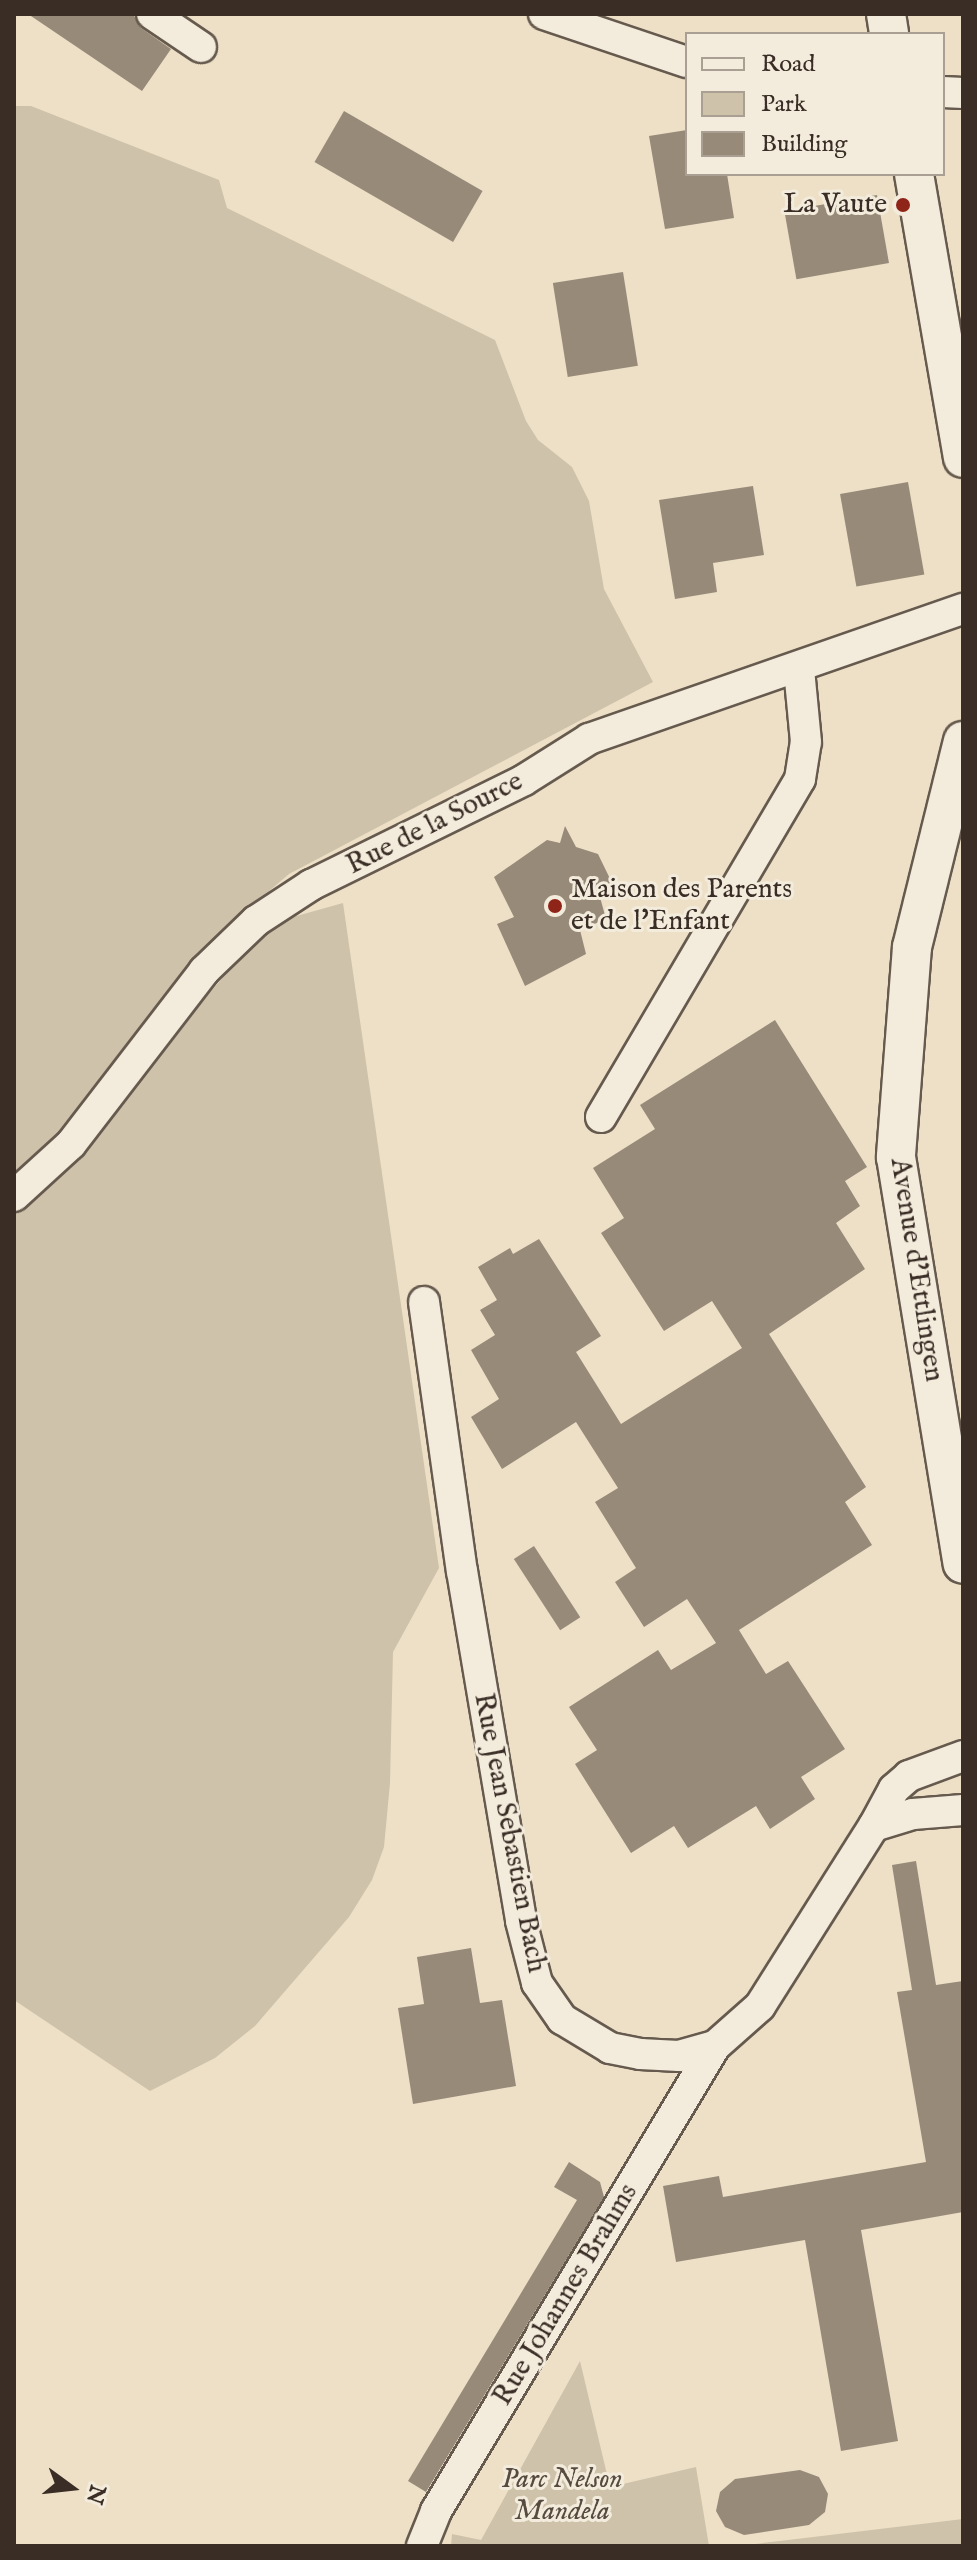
<!DOCTYPE html>
<style>
body{margin:0}
#map{position:relative;width:977px;height:2560px;overflow:hidden;background:#ede0c7;font-family:"IM FELL English",serif}
div>[style]{position:absolute}
.green>*{inset:0;background:#cec2ab}
.building>*{inset:0;background:#978a79;transform-origin:0 0}
.roads{filter:drop-shadow(2px 0 #665a4e) drop-shadow(-2px 0 #665a4e) drop-shadow(0 2px #665a4e) drop-shadow(0 -2px #665a4e)}
.minor>*{height:30px;margin:-15px;padding:0 15px;transform-origin:15px;border-radius:15px;background:#f3ebdb}
.tertiary>*{height:38px;margin:-19px;padding:0 19px;transform-origin:19px;border-radius:19px;background:#f3ebdb}
.dots>*{width:22px;height:22px;translate:-50% -50%;box-sizing:border-box;border:4px solid #f3ebdb;border-radius:50%}
span{translate:-50% -50%;white-space:nowrap;text-align:center;line-height:1.15;-webkit-text-stroke:6px #f3ebdb;paint-order:stroke}
.poi-label{font-size:28px;color:#392d25}
.right{translate:-100% -50%;text-align:right}
.left{translate:0 -50%;text-align:left}
.street-label{font-size:28px;color:#392d25}
.park-label{font-size:28px;color:#574b40;font-style:italic}
.frame{position:absolute;inset:0;border:16px solid #392d25;pointer-events:none}
.legend{position:absolute;left:685px;top:32px;width:260px;height:144px;box-sizing:border-box;background:#f3ebdb;border:2px solid #a99f92;margin:0;padding:10px 14px;list-style:none;font-size:24px;color:#392d25}
.legend li{display:flex;align-items:center;gap:16px;height:40px}
.legend b{width:40px;border:2px solid #a99f92}
.north{position:absolute;left:32px;top:2448px;width:80px;height:80px;-webkit-text-stroke:6px #f3ebdb;paint-order:stroke;rotate:105deg;font-size:22px;font-weight:700;line-height:32px;text-align:center;color:#392d25}
.north::after{content:'';display:block;margin:auto;width:28px;height:36px;background:#392d25;clip-path:polygon(50% 0,100% 100%,50% 72%,0 100%)}
</style>
<div id="map">
<div class="green">
<div style="clip-path:polygon(14px 106px,31px 106px,219px 180px,227px 208px,495px 340px,526px 421px,538px 440px,572px 467px,589px 501px,604px 589px,653px 682px,289px 874px,226px 928px,177px 982px,69px 1128px,14px 1183px)"></div>
<div style="clip-path:polygon(343px 903px,439px 1568px,393px 1652px,390px 1783px,384px 1847px,372px 1880px,349px 1917px,255px 2026px,215px 2058px,150px 2091px,14px 2000px,14px 1212px,40px 1194px,268px 924px)"></div>
<div style="clip-path:polygon(580px 2361px,610px 2487px,696px 2467px,709px 2546px,451px 2546px,452px 2534px,481px 2540px)"></div>
<div style="clip-path:polygon(963px 2519px,963px 2546px,738px 2546px)"></div>
</div>
<div class="building">
<div style="clip-path:polygon(28px 14px,133px 14px,141px 28px,171px 49px,142px 91px)"></div>
<div style="left:344px;top:111px;width:160px;height:59px;rotate:30deg"></div>
<div style="clip-path:polygon(687px 130px,687px 174px,727px 174px,734px 218px,665px 229px,649px 136px)"></div>
<div style="left:877px;top:195px;width:69px;height:94px;rotate:80deg"></div>
<div style="left:623px;top:272px;width:95px;height:71px;rotate:81deg"></div>
<div style="left:908px;top:482px;width:94px;height:69px;rotate:80deg"></div>
<div style="clip-path:polygon(753px 486px,764px 555px,713px 563px,717px 592px,675px 599px,659px 500px)"></div>
<div style="clip-path:polygon(565px 826px,576px 847px,598px 854px,615px 889px,600px 897px,606px 919px,580px 930px,586px 954px,525px 986px,497px 924px,514px 917px,494px 877px,547px 840px,560px 843px)"></div>
<div style="clip-path:polygon(775px 1020px,867px 1167px,845px 1181px,860px 1206px,836px 1223px,865px 1269px,769px 1334px,866px 1487px,845px 1502px,872px 1545px,739px 1630px,766px 1674px,788px 1661px,845px 1749px,801px 1777px,815px 1799px,770px 1829px,756px 1806px,688px 1848px,674px 1826px,631px 1853px,575px 1764px,597px 1750px,569px 1707px,658px 1650px,671px 1670px,716px 1643px,687px 1599px,644px 1627px,615px 1582px,636px 1568px,595px 1502px,618px 1488px,576px 1422px,502px 1469px,471px 1417px,499px 1399px,471px 1350px,495px 1335px,480px 1310px,497px 1300px,478px 1267px,510px 1248px,513px 1254px,539px 1239px,601px 1336px,576px 1352px,621px 1424px,742px 1348px,712px 1301px,664px 1331px,601px 1233px,624px 1218px,593px 1168px,655px 1129px,640px 1105px)"></div>
<div style="left:534px;top:1546px;width:85px;height:24px;rotate:57deg"></div>
<div style="clip-path:polygon(916px 1861px,936px 1985px,963px 1981px,963px 2212px,861px 2230px,898px 2441px,841px 2451px,805px 2240px,676px 2262px,663px 2186px,719px 2176px,723px 2197px,926px 2162px,897px 1992px,912px 1990px,892px 1865px)"></div>
<div style="clip-path:polygon(471px 1948px,480px 2003px,502px 2000px,516px 2086px,413px 2104px,398px 2008px,424px 2004px,417px 1957px)"></div>
<div style="clip-path:polygon(569px 2162px,600px 2182px,604px 2197px,426px 2492px,408px 2481px,577px 2200px,554px 2187px)"></div>
<div style="clip-path:polygon(800px 2470px,819px 2477px,828px 2494px,825px 2512px,809px 2525px,744px 2535px,725px 2527px,716px 2511px,720px 2492px,735px 2479px)"></div>
</div>
<div class="roads">
<div class="minor">
<div style="left:152px;top:14px;width:59px;rotate:34deg"></div>
<div style="left:544px;top:14px;width:151px;rotate:18.6deg"></div>
<div style="left:943px;top:92px;width:20px;rotate:3deg"></div>
<div style="left:601px;top:1117px;width:392px;rotate:-59.5deg"></div>
<div style="left:800px;top:779px;width:37px;rotate:-81deg"></div>
<div style="left:806px;top:742px;width:73px;rotate:-95.5deg"></div>
<div style="left:14px;top:1196px;width:77px;rotate:-42.4deg"></div>
<div style="left:71px;top:1144px;width:218px;rotate:-52.4deg"></div>
<div style="left:204px;top:971px;width:72px;rotate:-43.9deg"></div>
<div style="left:256px;top:921px;width:66px;rotate:-33.2deg"></div>
<div style="left:311px;top:885px;width:237px;rotate:-26.2deg"></div>
<div style="left:524px;top:780px;width:77px;rotate:-32.2deg"></div>
<div style="left:589px;top:739px;width:396px;rotate:-19.2deg"></div>
<div style="left:424px;top:1302px;width:272px;rotate:82deg"></div>
<div style="left:462px;top:1571px;width:355px;rotate:80.4deg"></div>
<div style="left:521px;top:1921px;width:64px;rotate:75.5deg"></div>
<div style="left:537px;top:1983px;width:44px;rotate:55.2deg"></div>
<div style="left:562px;top:2019px;width:56px;rotate:31.1deg"></div>
<div style="left:610px;top:2048px;width:31px;rotate:11deg"></div>
<div style="left:640px;top:2054px;width:39px;rotate:3deg"></div>
<div style="left:679px;top:2056px;width:37px;rotate:-16deg"></div>
<div style="left:715px;top:2046px;width:60px;rotate:-41.6deg"></div>
<div style="left:760px;top:2006px;width:213px;rotate:-57.7deg"></div>
<div style="left:963px;top:1756px;width:58px;rotate:159.7deg"></div>
<div style="left:909px;top:1776px;width:20px;rotate:139deg"></div>
<div style="left:894px;top:1789px;width:42px;rotate:118.4deg"></div>
<div style="left:874px;top:1826px;width:41px;rotate:-17.1deg"></div>
<div style="left:913px;top:1814px;width:50px;rotate:-4.6deg"></div>
<div style="left:422px;top:2546px;width:38px;rotate:-68deg"></div>
<div style="left:436px;top:2511px;width:542px;rotate:-59.04deg"></div>
</div>
<div class="tertiary">
<div style="left:886px;top:14px;width:20px;rotate:81deg"></div>
<div style="left:914px;top:174px;width:288px;rotate:80.2deg"></div>
<div style="left:963px;top:741px;width:212px;rotate:103.9deg"></div>
<div style="left:912px;top:947px;width:211px;rotate:94.4deg"></div>
<div style="left:896px;top:1157px;width:412px;rotate:80.7deg"></div>
</div>
</div>
<div class="dots">
<div style="left:903px;top:205px;background:#8f2418"></div>
<div style="left:555px;top:906px;background:#8f2418"></div>
</div>
<div class="poi-label">
<span class="right" style="left:887px;top:205px">La Vaute</span>
<span class="left" style="left:571px;top:906px">Maison des Parents<br>et de l'Enfant</span>
</div>
<div class="street-label">
<span style="left:435px;top:824px;rotate:-27deg">Rue de la Source</span>
<span style="left:916px;top:1270px;rotate:81deg">Avenue d'Ettlingen</span>
<span style="left:509px;top:1833px;rotate:79deg">Rue Jean Sebastien Bach</span>
<span style="left:566px;top:2295px;rotate:-59deg">Rue Johannes Brahms</span>
</div>
<div class="park-label">
<span style="left:562px;top:2496px">Parc Nelson<br>Mandela</span>
</div>
<div class="frame"></div>
<ul class="legend">
<li><b style="height:10px;background:#f3ebdb"></b>Road</li>
<li><b style="height:22px;background:#cec2ab"></b>Park</li>
<li><b style="height:22px;background:#978a79"></b>Building</li>
</ul>
<div class="north">N</div>
</div>
